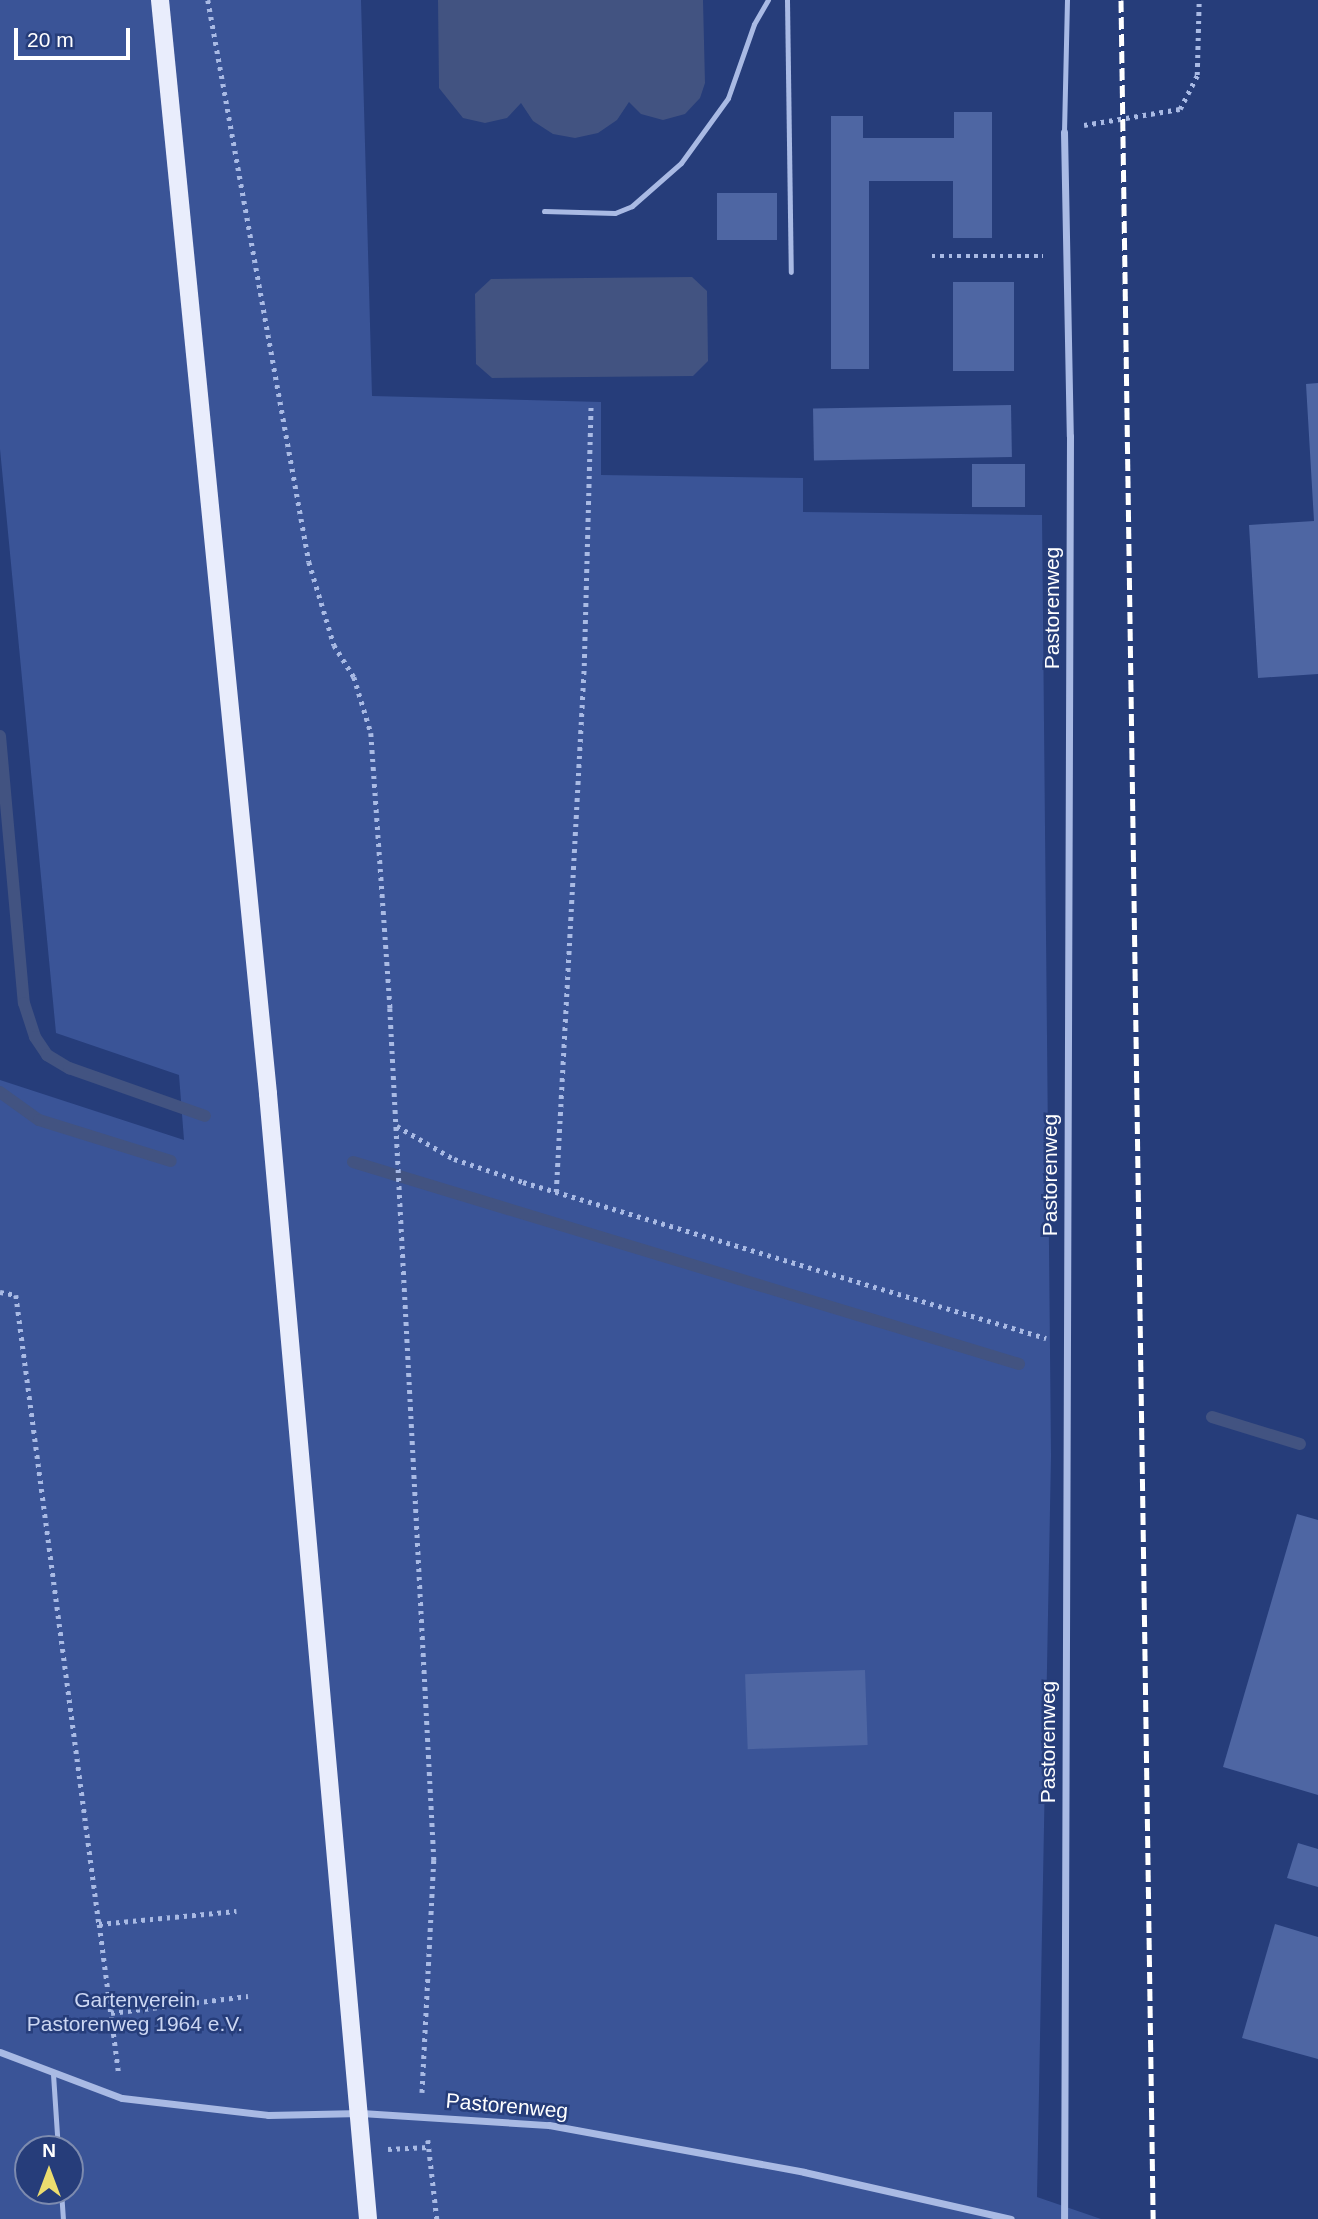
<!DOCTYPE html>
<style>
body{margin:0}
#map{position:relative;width:1318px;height:2219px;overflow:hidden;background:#263d7a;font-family:Arial,sans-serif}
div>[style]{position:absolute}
.green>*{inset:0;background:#3a5497}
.water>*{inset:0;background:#425381}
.stream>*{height:12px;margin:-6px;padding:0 6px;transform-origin:6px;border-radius:6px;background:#425381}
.building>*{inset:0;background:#4e66a3;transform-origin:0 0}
.path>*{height:4.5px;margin-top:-2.25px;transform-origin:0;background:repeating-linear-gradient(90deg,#a9bae4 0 3.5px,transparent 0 8.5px)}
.service>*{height:5px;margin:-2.5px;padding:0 2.5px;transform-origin:2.5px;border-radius:2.5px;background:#a9bae4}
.minor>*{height:7px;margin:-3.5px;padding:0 3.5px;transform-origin:3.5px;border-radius:3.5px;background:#a9bae4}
.primary>*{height:18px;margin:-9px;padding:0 9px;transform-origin:9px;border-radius:9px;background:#e9edfc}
.rail>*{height:5px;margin-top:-2.5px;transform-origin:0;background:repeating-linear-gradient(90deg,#fff 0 12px,transparent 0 17px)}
span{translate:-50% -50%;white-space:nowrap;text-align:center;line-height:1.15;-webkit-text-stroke:5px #263d7a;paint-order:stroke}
.street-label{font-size:21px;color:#fff}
.park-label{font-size:21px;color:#ccd7f3}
.north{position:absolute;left:14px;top:2135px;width:70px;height:70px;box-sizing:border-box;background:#263d7a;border:2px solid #7d8baf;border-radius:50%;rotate:0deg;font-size:19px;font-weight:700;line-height:28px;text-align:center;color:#fff}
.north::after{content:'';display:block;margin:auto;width:24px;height:32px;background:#ecdd6f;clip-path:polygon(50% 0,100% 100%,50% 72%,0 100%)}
.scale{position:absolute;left:14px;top:28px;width:116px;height:32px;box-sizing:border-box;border:4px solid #fff;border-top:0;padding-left:9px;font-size:21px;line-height:24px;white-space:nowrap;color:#fff;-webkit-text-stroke:5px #263d7a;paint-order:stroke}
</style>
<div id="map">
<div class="green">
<div style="clip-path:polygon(evenodd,0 0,361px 0,372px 396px,601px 402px,601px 475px,803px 478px,803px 512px,1042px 515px,1051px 1456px,1037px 2197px,1101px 2219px,0 2219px,0 1080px,184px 1140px,179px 1075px,56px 1033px,0 449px,0 0,28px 2149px,70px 2149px,70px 2191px,28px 2191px,28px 2149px)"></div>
</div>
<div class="water">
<div style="clip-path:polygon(438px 0,703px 0,705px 83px,700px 98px,685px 114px,663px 120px,641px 114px,629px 102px,617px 120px,598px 133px,575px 138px,553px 134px,533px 121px,521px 103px,507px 118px,485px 123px,463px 118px,439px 88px)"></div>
<div style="clip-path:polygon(692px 277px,707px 291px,708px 361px,693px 376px,492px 378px,476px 364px,475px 294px,491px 279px)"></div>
</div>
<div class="stream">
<div style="left:0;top:736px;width:268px;rotate:84.9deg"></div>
<div style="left:24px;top:1003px;width:36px;rotate:72deg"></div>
<div style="left:35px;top:1037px;width:22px;rotate:56deg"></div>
<div style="left:47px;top:1055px;width:26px;rotate:31deg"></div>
<div style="left:69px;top:1068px;width:144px;rotate:19.4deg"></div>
<div style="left:0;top:1092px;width:48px;rotate:35.7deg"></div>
<div style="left:39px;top:1120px;width:138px;rotate:17.3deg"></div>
<div style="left:353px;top:1162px;width:696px;rotate:16.87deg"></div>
<div style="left:1212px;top:1417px;width:92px;rotate:17.1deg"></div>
</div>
<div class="building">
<div style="clip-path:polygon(954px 112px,992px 112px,992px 238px,953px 238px,953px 181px,869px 181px,869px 369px,831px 369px,831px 116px,863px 116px,863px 138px,954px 138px)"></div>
<div style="left:717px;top:193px;width:60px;height:47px"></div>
<div style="left:953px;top:282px;width:61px;height:89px"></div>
<div style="clip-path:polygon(1318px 383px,1318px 674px,1258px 678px,1249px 525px,1314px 521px,1306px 384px)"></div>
<div style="left:1011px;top:405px;width:52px;height:198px;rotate:89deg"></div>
<div style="left:972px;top:464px;width:53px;height:43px"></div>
<div style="clip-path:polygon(1297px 1514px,1318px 1520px,1318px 1795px,1223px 1767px)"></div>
<div style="left:865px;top:1670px;width:75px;height:120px;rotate:88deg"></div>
<div style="clip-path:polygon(1298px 1843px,1318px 1849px,1318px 1887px,1287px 1878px)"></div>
<div style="clip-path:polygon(1275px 1924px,1318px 1937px,1318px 2059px,1242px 2038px)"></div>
</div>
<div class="path">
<div style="left:208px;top:0;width:571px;rotate:79.81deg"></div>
<div style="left:309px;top:562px;width:87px;rotate:73.2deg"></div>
<div style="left:334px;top:645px;width:38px;rotate:58deg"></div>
<div style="left:354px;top:677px;width:59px;rotate:73.1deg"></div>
<div style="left:371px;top:733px;width:276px;rotate:86deg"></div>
<div style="left:390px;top:1008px;width:853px;rotate:87.04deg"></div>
<div style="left:434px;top:1860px;width:233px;rotate:92.9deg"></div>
<div style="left:1084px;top:125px;width:97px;rotate:-9.5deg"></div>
<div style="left:1180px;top:109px;width:38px;rotate:-63deg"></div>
<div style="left:1197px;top:75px;width:75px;rotate:-88.5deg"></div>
<div style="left:932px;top:256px;width:111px"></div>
<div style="left:397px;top:1126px;width:66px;rotate:30.1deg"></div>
<div style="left:454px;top:1159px;width:73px;rotate:18.4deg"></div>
<div style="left:523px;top:1182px;width:546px;rotate:16.61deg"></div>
<div style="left:556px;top:1192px;width:527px;rotate:-86.95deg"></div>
<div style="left:584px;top:666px;width:259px;rotate:-88.5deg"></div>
<div style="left:0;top:1292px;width:16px;rotate:11deg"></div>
<div style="left:16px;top:1295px;width:634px;rotate:82.48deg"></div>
<div style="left:111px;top:2013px;width:138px;rotate:-7.1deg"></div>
<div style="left:118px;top:2071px;width:148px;rotate:-97.4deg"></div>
<div style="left:99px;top:1924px;width:138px;rotate:-5.4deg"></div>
<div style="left:428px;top:2140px;width:80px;rotate:83.5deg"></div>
<div style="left:388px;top:2149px;width:41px;rotate:-2.8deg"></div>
</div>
<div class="service">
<div style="left:787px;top:0;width:272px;rotate:89.2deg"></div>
<div style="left:1064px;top:132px;width:132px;rotate:-88.7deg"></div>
<div style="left:544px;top:211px;width:71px;rotate:1.6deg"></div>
<div style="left:615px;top:213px;width:18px;rotate:-22deg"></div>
<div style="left:632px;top:206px;width:65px;rotate:-41.3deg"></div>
<div style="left:681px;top:163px;width:80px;rotate:-54.1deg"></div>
<div style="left:728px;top:98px;width:78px;rotate:-70.6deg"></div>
<div style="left:754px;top:24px;width:28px;rotate:-60deg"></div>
<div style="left:53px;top:2074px;width:75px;rotate:86.2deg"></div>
<div style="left:61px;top:2191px;width:28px;rotate:86deg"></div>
</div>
<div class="minor">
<div style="left:1064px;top:132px;width:304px;rotate:88.9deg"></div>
<div style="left:1070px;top:436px;width:1783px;rotate:90.19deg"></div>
<div style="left:0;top:2052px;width:130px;rotate:20.7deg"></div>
<div style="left:122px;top:2098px;width:147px;rotate:6.6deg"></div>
<div style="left:268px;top:2115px;width:93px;rotate:-1.2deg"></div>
<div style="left:361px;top:2113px;width:188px;rotate:3.7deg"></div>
<div style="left:549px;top:2125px;width:259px;rotate:10.4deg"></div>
<div style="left:804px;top:2172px;width:212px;rotate:12.8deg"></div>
</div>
<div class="primary">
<div style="left:160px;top:0;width:1099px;rotate:84.36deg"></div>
<div style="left:268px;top:1094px;width:1129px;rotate:84.92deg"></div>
</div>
<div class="rail">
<div style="left:1121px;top:0;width:2219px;rotate:89.17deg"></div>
</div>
<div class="street-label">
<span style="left:1052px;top:608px;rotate:-90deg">Pastorenweg</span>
<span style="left:1050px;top:1175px;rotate:-90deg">Pastorenweg</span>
<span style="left:1048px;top:1742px;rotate:-90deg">Pastorenweg</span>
<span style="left:507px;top:2106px;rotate:5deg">Pastorenweg</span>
</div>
<div class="park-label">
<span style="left:135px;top:2012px">Gartenverein<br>Pastorenweg 1964 e.V.</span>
</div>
<div class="north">N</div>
<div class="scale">20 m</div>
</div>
